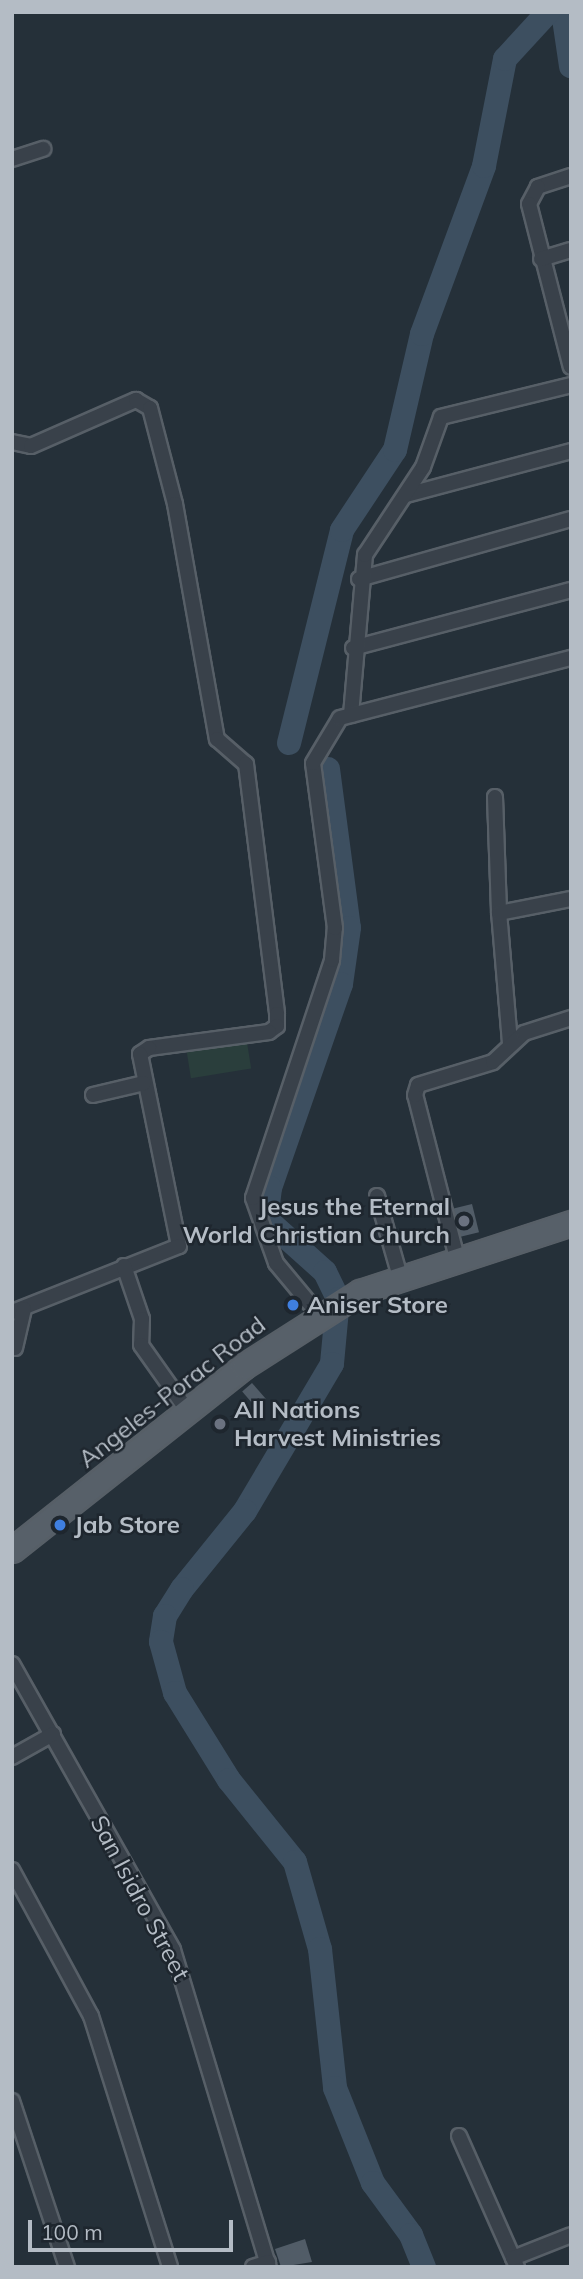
<!DOCTYPE html>
<style>
body{margin:0}
#map{position:relative;width:583px;height:2279px;overflow:hidden;background:#253039;font-family:Mulish,sans-serif}
div>[style]{position:absolute}
.green>*{inset:0;background:#2a3e3c;transform-origin:0 0}
.river>*{height:24px;margin:-12px;padding:0 12px;transform-origin:12px;border-radius:12px;background:#3d4f60}
.building>*{inset:0;background:#515c67;transform-origin:0 0}
.roads{filter:drop-shadow(2px 0 #575f67) drop-shadow(-2px 0 #575f67) drop-shadow(0 2px #575f67) drop-shadow(0 -2px #575f67)}
.street>*{height:14px;margin:-7px;padding:0 7px;transform-origin:7px;border-radius:7px;background:#39414a}
.primary>*{height:23px;margin:-11.5px;padding:0 11.5px;transform-origin:11.5px;border-radius:11.5px;background:#576069}
.dots>*{width:19px;height:19px;translate:-50% -50%;box-sizing:border-box;border:4px solid #1e262e;border-radius:50%}
span{translate:-50% -50%;white-space:nowrap;text-align:center;line-height:1.15;-webkit-text-stroke:5px #1e262e;paint-order:stroke}
.poi-label{font-size:24px;color:#b4bcc5;font-weight:700}
.right{translate:-100% -50%;text-align:right}
.left{translate:0 -50%;text-align:left}
.street-label{font-size:24px;color:#b4bcc5}
.frame{position:absolute;inset:0;border:14px solid #b4bcc5;pointer-events:none}
.scale{position:absolute;left:28px;top:2220px;width:205px;height:32px;box-sizing:border-box;border:4px solid #b4bcc5;border-top:0;padding-left:9px;font-size:21px;line-height:24px;white-space:nowrap;color:#b4bcc5;-webkit-text-stroke:5px #1e262e;paint-order:stroke}
</style>
<div id="map">
<div class="green">
<div style="left:246px;top:1036px;width:33px;height:61px;rotate:81deg"></div>
</div>
<div class="river">
<div style="left:563px;top:12px;width:55px;rotate:81.6deg"></div>
<div style="left:289px;top:743px;width:219px;rotate:-76deg"></div>
<div style="left:342px;top:530px;width:96px;rotate:-56.5deg"></div>
<div style="left:395px;top:450px;width:119px;rotate:-76.9deg"></div>
<div style="left:422px;top:334px;width:179px;rotate:-69.7deg"></div>
<div style="left:484px;top:166px;width:109px;rotate:-78.9deg"></div>
<div style="left:505px;top:59px;width:64px;rotate:-47.5deg"></div>
<div style="left:328px;top:769px;width:160px;rotate:82.5deg"></div>
<div style="left:349px;top:928px;width:57px;rotate:98.1deg"></div>
<div style="left:341px;top:984px;width:216px;rotate:109.2deg"></div>
<div style="left:270px;top:1188px;width:31px;rotate:97deg"></div>
<div style="left:266px;top:1219px;width:79px;rotate:41.9deg"></div>
<div style="left:325px;top:1272px;width:30px;rotate:64deg"></div>
<div style="left:338px;top:1299px;width:65px;rotate:95.3deg"></div>
<div style="left:332px;top:1364px;width:171px;rotate:120.6deg"></div>
<div style="left:245px;top:1511px;width:100px;rotate:128.9deg"></div>
<div style="left:182px;top:1589px;width:32px;rotate:122deg"></div>
<div style="left:165px;top:1616px;width:26px;rotate:99deg"></div>
<div style="left:161px;top:1642px;width:53px;rotate:74.6deg"></div>
<div style="left:175px;top:1693px;width:102px;rotate:58.2deg"></div>
<div style="left:229px;top:1780px;width:105px;rotate:51.2deg"></div>
<div style="left:295px;top:1862px;width:91px;rotate:74deg"></div>
<div style="left:320px;top:1949px;width:140px;rotate:83.8deg"></div>
<div style="left:335px;top:2088px;width:102px;rotate:68.2deg"></div>
<div style="left:373px;top:2183px;width:64px;rotate:53.8deg"></div>
<div style="left:411px;top:2235px;width:35px;rotate:68deg"></div>
</div>
<div class="building">
<div style="left:472px;top:1204px;width:29px;height:19px;rotate:76deg"></div>
<div style="left:252px;top:1383px;width:21px;height:13px;rotate:49deg"></div>
<div style="clip-path:polygon(305px 2239px,312px 2262px,281px 2267px,275px 2249px)"></div>
</div>
<div class="roads">
<div class="street">
<div style="left:12px;top:159px;width:33px;rotate:-18deg"></div>
<div style="left:571px;top:176px;width:35px;rotate:162deg"></div>
<div style="left:538px;top:187px;width:19px;rotate:118deg"></div>
<div style="left:529px;top:204px;width:168px;rotate:75.6deg"></div>
<div style="left:541px;top:259px;width:31px;rotate:-17deg"></div>
<div style="left:12px;top:442px;width:19px;rotate:12deg"></div>
<div style="left:31px;top:446px;width:115px;rotate:-23.7deg"></div>
<div style="left:136px;top:400px;width:16px;rotate:30deg"></div>
<div style="left:150px;top:408px;width:99px;rotate:75.4deg"></div>
<div style="left:175px;top:504px;width:239px;rotate:79.9deg"></div>
<div style="left:217px;top:739px;width:38px;rotate:41deg"></div>
<div style="left:246px;top:764px;width:252px;rotate:82.9deg"></div>
<div style="left:277px;top:1014px;width:12px;rotate:90deg"></div>
<div style="left:277px;top:1026px;width:10px;rotate:143deg"></div>
<div style="left:269px;top:1032px;width:121px;rotate:172.4deg"></div>
<div style="left:149px;top:1048px;width:11px;rotate:146deg"></div>
<div style="left:140px;top:1054px;width:196px;rotate:78.5deg"></div>
<div style="left:179px;top:1246px;width:180px;rotate:158.4deg"></div>
<div style="left:406px;top:495px;width:171px;rotate:-14.9deg"></div>
<div style="left:359px;top:579px;width:220px;rotate:-15.8deg"></div>
<div style="left:353px;top:648px;width:226px;rotate:-14.9deg"></div>
<div style="left:351px;top:715px;width:161px;rotate:-85deg"></div>
<div style="left:365px;top:555px;width:105px;rotate:-56.6deg"></div>
<div style="left:423px;top:467px;width:53px;rotate:-70.2deg"></div>
<div style="left:441px;top:417px;width:134px;rotate:-13.8deg"></div>
<div style="left:495px;top:797px;width:116px;rotate:88deg"></div>
<div style="left:510px;top:1043px;width:130px;rotate:-94.8deg"></div>
<div style="left:499px;top:913px;width:73px;rotate:-11deg"></div>
<div style="left:93px;top:1095px;width:52px;rotate:-13.2deg"></div>
<div style="left:377px;top:1196px;width:84px;rotate:74.1deg"></div>
<div style="left:457px;top:1258px;width:168px;rotate:-104.4deg"></div>
<div style="left:415px;top:1095px;width:10px;rotate:-73deg"></div>
<div style="left:418px;top:1085px;width:78px;rotate:-17deg"></div>
<div style="left:493px;top:1062px;width:42px;rotate:-43.1deg"></div>
<div style="left:524px;top:1033px;width:49px;rotate:-17.7deg"></div>
<div style="left:124px;top:1266px;width:56px;rotate:71.2deg"></div>
<div style="left:142px;top:1319px;width:26px;rotate:92deg"></div>
<div style="left:141px;top:1345px;width:80px;rotate:54.7deg"></div>
<div style="left:320px;top:1316px;width:69px;rotate:-129.7deg"></div>
<div style="left:276px;top:1263px;width:69px;rotate:-109.5deg"></div>
<div style="left:253px;top:1198px;width:251px;rotate:-71.6deg"></div>
<div style="left:332px;top:960px;width:32px;rotate:-85deg"></div>
<div style="left:335px;top:928px;width:166px;rotate:-97.6deg"></div>
<div style="left:313px;top:763px;width:52px;rotate:-59deg"></div>
<div style="left:340px;top:718px;width:239px;rotate:-14.6deg"></div>
<div style="left:15px;top:1348px;width:40px;rotate:-77deg"></div>
<div style="left:12px;top:1664px;width:328px;rotate:60.6deg"></div>
<div style="left:173px;top:1950px;width:331px;rotate:73.2deg"></div>
<div style="left:12px;top:1757px;width:47px;rotate:-29.3deg"></div>
<div style="left:12px;top:1870px;width:166px;rotate:61.6deg"></div>
<div style="left:91px;top:2016px;width:263px;rotate:72.5deg"></div>
<div style="left:12px;top:2101px;width:175px;rotate:71.7deg"></div>
<div style="left:459px;top:2136px;width:143px;rotate:66.1deg"></div>
<div style="left:513px;top:2258px;width:62px;rotate:-21.6deg"></div>
<div style="left:253px;top:2267px;width:16px;rotate:-18deg"></div>
</div>
<div class="primary">
<div style="left:12px;top:1550px;width:296px;rotate:-38.4deg"></div>
<div style="left:244px;top:1366px;width:138px;rotate:-32.5deg"></div>
<div style="left:360px;top:1292px;width:222px;rotate:-18.1deg"></div>
</div>
</div>
<div class="dots">
<div style="left:464px;top:1221px;background:#6b7280"></div>
<div style="left:293px;top:1305px;background:#3f7fe0"></div>
<div style="left:220px;top:1424px;background:#6b7280"></div>
<div style="left:60px;top:1525px;background:#3f7fe0"></div>
</div>
<div class="poi-label">
<span class="right" style="left:450px;top:1221px">Jesus the Eternal<br>World Christian Church</span>
<span class="left" style="left:307px;top:1305px">Aniser Store</span>
<span class="left" style="left:234px;top:1424px">All Nations<br>Harvest Ministries</span>
<span class="left" style="left:74px;top:1525px">Jab Store</span>
</div>
<div class="street-label">
<span style="left:172px;top:1392px;rotate:-38deg">Angeles-Porac Road</span>
<span style="left:140px;top:1898px;rotate:62deg">San Isidro Street</span>
</div>
<div class="frame"></div>
<div class="scale">100 m</div>
</div>
